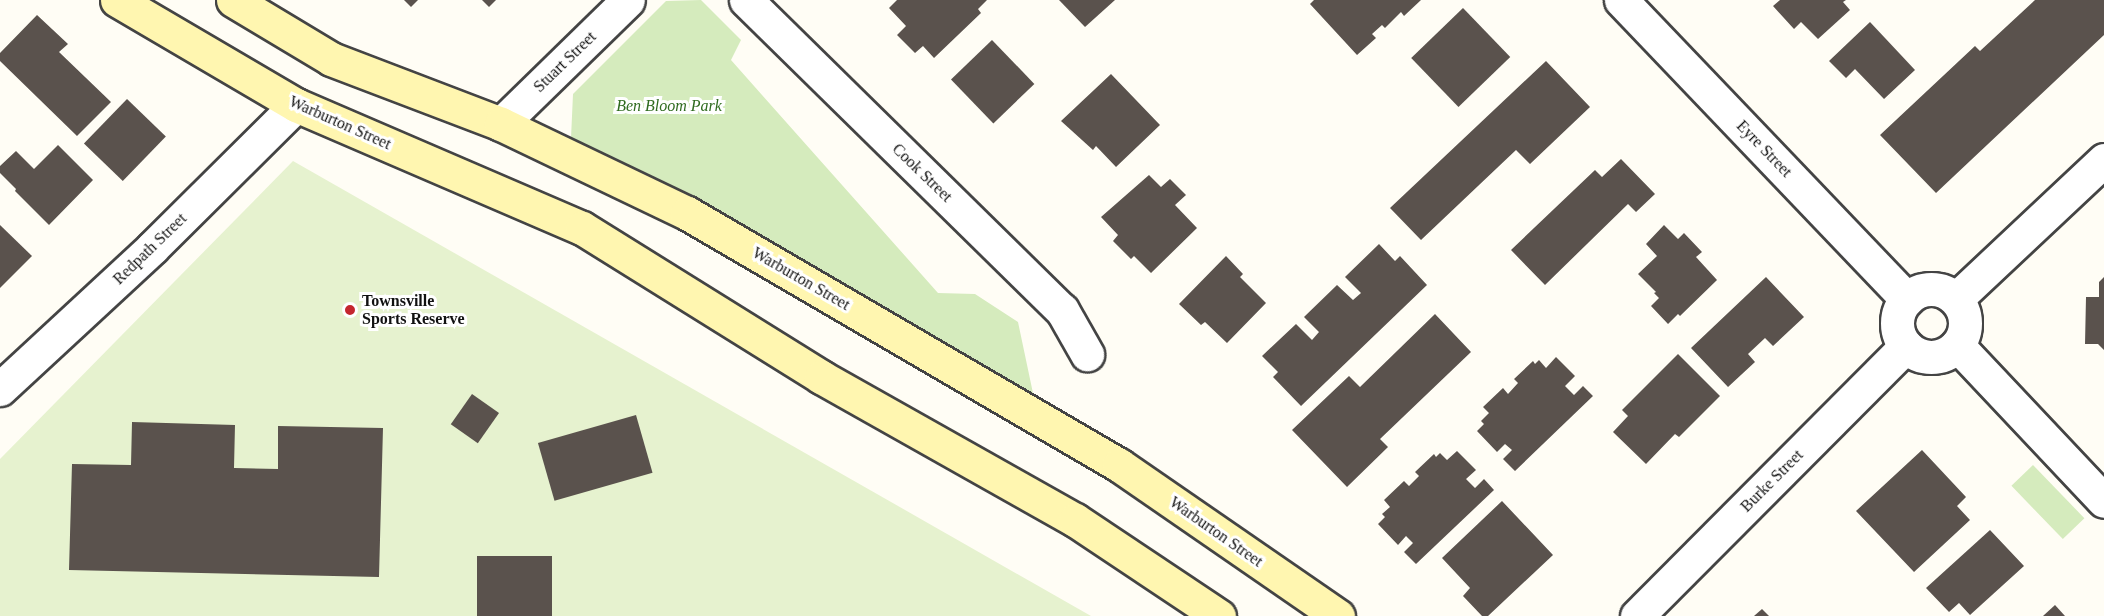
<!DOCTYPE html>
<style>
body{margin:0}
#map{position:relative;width:2104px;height:616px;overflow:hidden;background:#fffdf5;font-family:Georgia,serif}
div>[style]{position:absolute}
.green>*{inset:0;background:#d5ebbd;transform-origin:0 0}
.pitch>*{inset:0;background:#e6f2cf}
.building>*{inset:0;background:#5a524d;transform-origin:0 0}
.roads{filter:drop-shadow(2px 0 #444) drop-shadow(-2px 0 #444) drop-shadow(0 2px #444) drop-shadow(0 -2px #444)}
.minor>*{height:33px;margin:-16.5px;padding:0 16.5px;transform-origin:16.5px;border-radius:16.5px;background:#fff}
.minor>.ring{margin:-16.5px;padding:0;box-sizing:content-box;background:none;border:33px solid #fff;border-radius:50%}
.secondary>*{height:33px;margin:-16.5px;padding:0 16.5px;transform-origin:16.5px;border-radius:16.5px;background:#fff6b0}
.dots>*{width:16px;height:16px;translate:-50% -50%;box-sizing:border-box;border:3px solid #fff;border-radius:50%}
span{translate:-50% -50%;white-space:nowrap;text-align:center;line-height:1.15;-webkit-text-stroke:6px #fff;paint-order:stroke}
.street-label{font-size:16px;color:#111}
.park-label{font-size:16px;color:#2f6b1f;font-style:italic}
.poi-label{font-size:16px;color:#111;font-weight:700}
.left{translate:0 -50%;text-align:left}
</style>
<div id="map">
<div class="green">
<div style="clip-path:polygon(701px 0,741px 40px,731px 60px,938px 293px,975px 294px,1018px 322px,1034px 398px,571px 138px,573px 94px,666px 1px)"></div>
<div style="left:2033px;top:465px;width:74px;height:30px;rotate:46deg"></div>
</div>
<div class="pitch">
<div style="clip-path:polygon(293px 161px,1091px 616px,0 616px,0 459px)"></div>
</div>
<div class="building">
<div style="clip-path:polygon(404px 0,418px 0,411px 7px)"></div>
<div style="clip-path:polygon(482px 0,496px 0,489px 7px)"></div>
<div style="clip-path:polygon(897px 0,987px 0,978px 9px,981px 13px,934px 58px,923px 46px,915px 53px,897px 35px,906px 26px,889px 8px)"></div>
<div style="clip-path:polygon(1059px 0,1115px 0,1085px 27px)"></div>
<div style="clip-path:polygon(1314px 0,1421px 0,1404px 16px,1401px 12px,1385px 28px,1382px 25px,1372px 34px,1376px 38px,1357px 55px,1310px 4px)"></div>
<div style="clip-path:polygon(1780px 0,1846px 0,1843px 2px,1850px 10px,1818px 39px,1801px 22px,1794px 29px,1773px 6px)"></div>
<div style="clip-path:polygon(2035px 0,2104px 0,2104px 35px,1936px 193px,1880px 135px,1975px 46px,1980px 51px)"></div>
<div style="left:1463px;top:8px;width:68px;height:72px;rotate:46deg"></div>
<div style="clip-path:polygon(37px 15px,68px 44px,59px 52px,111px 102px,77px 136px,0 61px,0 53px)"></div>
<div style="clip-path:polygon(1870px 22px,1915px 70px,1884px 99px,1855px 69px,1846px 78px,1829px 61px)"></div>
<div style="left:992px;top:40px;width:61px;height:57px;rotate:46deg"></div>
<div style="clip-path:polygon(1546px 61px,1590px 107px,1530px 164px,1516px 150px,1421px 240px,1390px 208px)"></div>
<div style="clip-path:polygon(1111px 74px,1160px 125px,1116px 167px,1096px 146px,1093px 150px,1061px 121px)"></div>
<div style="left:127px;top:99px;width:54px;height:62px;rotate:44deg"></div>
<div style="clip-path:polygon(58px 145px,93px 180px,49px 225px,15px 191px,16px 189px,0 173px,0 166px,16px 151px,34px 169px)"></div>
<div style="clip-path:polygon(1621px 159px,1655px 194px,1636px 212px,1628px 204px,1545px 285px,1511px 250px,1595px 170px,1602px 177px)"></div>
<div style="clip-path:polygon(1149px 175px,1161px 187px,1170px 179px,1186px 195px,1175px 205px,1197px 228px,1151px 273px,1134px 256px,1131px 259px,1113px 241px,1118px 235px,1101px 217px)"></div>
<div style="clip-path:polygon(0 225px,32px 256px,0 288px)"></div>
<div style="clip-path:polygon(1664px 225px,1678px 239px,1684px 233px,1702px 252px,1696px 257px,1717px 280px,1680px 316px,1678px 314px,1668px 324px,1651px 306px,1659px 298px,1654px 293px,1656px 292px,1638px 274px,1657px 256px,1646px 244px)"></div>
<div style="clip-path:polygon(1379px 244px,1395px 261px,1400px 256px,1427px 285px,1301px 406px,1273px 377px,1278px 372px,1262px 356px,1296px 324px,1312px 340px,1319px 332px,1304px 317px,1337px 285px,1353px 300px,1361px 293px,1345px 277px)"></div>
<div style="clip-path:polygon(1226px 256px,1243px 274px,1240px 277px,1266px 303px,1227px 343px,1205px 322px,1201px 325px,1179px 304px)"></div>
<div style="clip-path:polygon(1766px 277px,1804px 317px,1773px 346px,1765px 338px,1748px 354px,1755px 362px,1728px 387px,1691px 348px)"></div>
<div style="clip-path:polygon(2104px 277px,2104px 350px,2098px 344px,2085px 344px,2086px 297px,2099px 297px,2099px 282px)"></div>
<div style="clip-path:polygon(1435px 314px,1471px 352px,1380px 439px,1388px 447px,1347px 487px,1292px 430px,1349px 376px,1360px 387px)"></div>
<div style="clip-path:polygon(1678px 354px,1720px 396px,1679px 437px,1675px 434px,1646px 464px,1613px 432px,1628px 416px,1622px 410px)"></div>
<div style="clip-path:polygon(1556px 357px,1575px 376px,1565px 386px,1574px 395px,1583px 386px,1593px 396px,1515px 471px,1503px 459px,1512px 450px,1505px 444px,1497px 452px,1477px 431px,1484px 424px,1481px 421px,1489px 413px,1483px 407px,1503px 388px,1508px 394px,1518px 383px,1514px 379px,1533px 361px,1535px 364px,1539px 360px,1546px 368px)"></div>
<div style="left:472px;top:394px;width:33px;height:37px;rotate:35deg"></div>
<div style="left:636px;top:415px;width:60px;height:102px;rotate:74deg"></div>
<div style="clip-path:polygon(132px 422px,235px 425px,234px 468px,278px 469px,278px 426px,383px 428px,379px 577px,69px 570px,72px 464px,131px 465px)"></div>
<div style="clip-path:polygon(1922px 450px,1966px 497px,1957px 506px,1970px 520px,1914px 572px,1856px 511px)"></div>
<div style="clip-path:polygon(1457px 451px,1476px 470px,1466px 479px,1475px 488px,1484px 479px,1494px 490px,1416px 564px,1404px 552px,1413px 543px,1406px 536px,1398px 545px,1378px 524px,1385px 517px,1382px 514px,1390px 507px,1384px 500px,1404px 481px,1409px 486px,1419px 476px,1415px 472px,1434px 454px,1436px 457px,1440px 453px,1447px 460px)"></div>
<div style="clip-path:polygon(1502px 501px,1553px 555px,1488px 616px,1482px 616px,1463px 596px,1470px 588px,1442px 558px)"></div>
<div style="clip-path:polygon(1990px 530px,2024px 566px,1970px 615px,1959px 603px,1949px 612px,1926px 588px)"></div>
<div style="left:477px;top:556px;width:75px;height:60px"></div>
<div style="clip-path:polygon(2055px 605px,2065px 616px,2043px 616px)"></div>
<div style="clip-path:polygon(1762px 609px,1769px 616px,1754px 616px)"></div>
</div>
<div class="roads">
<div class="minor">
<div style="left:746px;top:0;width:443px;rotate:44.5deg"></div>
<div style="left:1062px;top:310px;width:51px;rotate:60.4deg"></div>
<div style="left:1621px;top:0;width:414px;rotate:46.3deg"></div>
<div style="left:501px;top:124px;width:177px;rotate:-44.3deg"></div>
<div class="ring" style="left:1897px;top:289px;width:35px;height:35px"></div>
<div style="left:1956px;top:299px;width:203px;rotate:-43.2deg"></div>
<div style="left:1957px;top:345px;width:214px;rotate:46.7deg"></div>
<div style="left:0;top:389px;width:207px;rotate:-42.8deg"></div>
<div style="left:152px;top:248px;width:203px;rotate:-44.8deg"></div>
<div style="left:1637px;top:616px;width:381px;rotate:-45.1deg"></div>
</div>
<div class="secondary">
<div style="left:117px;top:0;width:208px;rotate:30.4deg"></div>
<div style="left:296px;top:105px;width:311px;rotate:23.3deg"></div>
<div style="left:582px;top:228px;width:282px;rotate:31.9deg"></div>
<div style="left:821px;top:377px;width:291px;rotate:29.4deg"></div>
<div style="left:1075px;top:520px;width:173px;rotate:33.7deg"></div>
<div style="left:233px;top:0;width:114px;rotate:31deg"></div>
<div style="left:331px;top:59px;width:182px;rotate:20.9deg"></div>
<div style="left:501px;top:124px;width:206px;rotate:25.6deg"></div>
<div style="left:687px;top:213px;width:500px;rotate:30.26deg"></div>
<div style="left:1119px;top:465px;width:266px;rotate:34.6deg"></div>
</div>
</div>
<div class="dots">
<div style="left:350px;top:310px;background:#c4262e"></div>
</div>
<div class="street-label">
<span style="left:565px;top:62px;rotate:-44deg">Stuart Street</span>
<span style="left:340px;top:123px;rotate:24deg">Warburton Street</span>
<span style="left:1764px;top:149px;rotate:46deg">Eyre Street</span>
<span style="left:922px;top:173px;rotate:44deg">Cook Street</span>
<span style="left:150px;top:249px;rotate:-44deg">Redpath Street</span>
<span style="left:801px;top:279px;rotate:30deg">Warburton Street</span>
<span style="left:1772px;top:481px;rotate:-45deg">Burke Street</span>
<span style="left:1216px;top:532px;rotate:35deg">Warburton Street</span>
</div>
<div class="park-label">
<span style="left:669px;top:106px">Ben Bloom Park</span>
</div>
<div class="poi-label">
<span class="left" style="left:362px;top:310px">Townsville<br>Sports Reserve</span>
</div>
</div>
